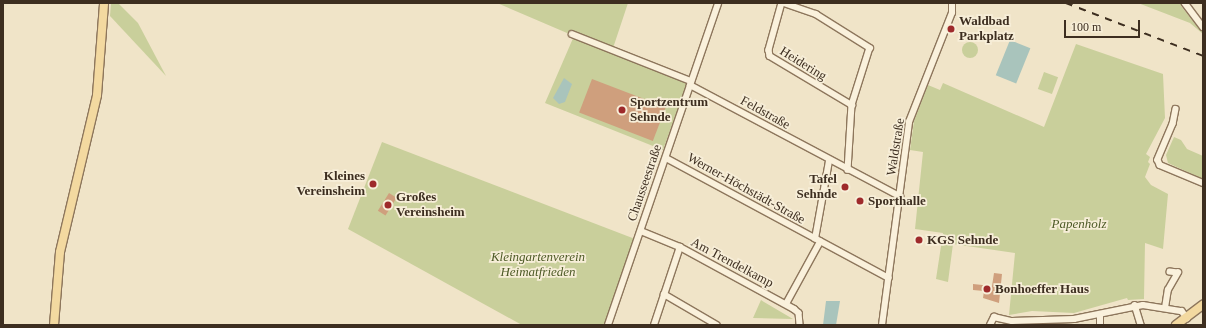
<!DOCTYPE html>
<meta charset="utf-8">
<style>
body{margin:0}
#map{position:relative;width:1206px;height:328px;overflow:hidden;background:#f0e4c8;font-family:"Times New Roman",serif}
div>[style]{position:absolute}
.green>*{inset:0;background:#c9cf9b;transform-origin:0 0}
.round{border-radius:50%}
.water>*{inset:0;background:#a9c4bc;transform-origin:0 0}
.building>*{inset:0;background:#cf9f7d;transform-origin:0 0}
.roads{filter:drop-shadow(1px 0 #8d765c) drop-shadow(-1px 0 #8d765c) drop-shadow(0 1px #8d765c) drop-shadow(0 -1px #8d765c)}
.street>*{height:5.5px;margin:-2.75px;padding:0 2.75px;transform-origin:2.75px;border-radius:2.75px;background:#faf1dc}
.primary>*{height:8px;margin:-4px;padding:0 4px;transform-origin:4px;border-radius:4px;background:#f3d9a0}
.rail>*{height:1.5px;margin-top:-0.75px;transform-origin:0;background:repeating-linear-gradient(90deg,#3d2e20 0 7px,transparent 0 14px)}
.dots>*{width:11px;height:11px;translate:-50% -50%;box-sizing:border-box;border:2px solid #f7eed8;border-radius:50%}
span{translate:-50% -50%;white-space:nowrap;text-align:center;line-height:1.15;-webkit-text-stroke:3.5px #f7eed8;paint-order:stroke}
.poi-label{font-size:13px;color:#3d2e20;font-weight:700}
.left{translate:0 -50%;text-align:left}
.right{translate:-100% -50%;text-align:right}
.street-label{font-size:13px;color:#3d2e20}
.park-label{font-size:13px;color:#4d5a26;font-style:italic}
.frame{position:absolute;inset:0;border:4px solid #3d2e20;pointer-events:none}
.scale{position:absolute;left:1064px;top:20px;width:76px;height:18px;box-sizing:border-box;border:2px solid #3d2e20;border-top:0;padding-left:5px;font-size:12px;line-height:14px;white-space:nowrap;color:#3d2e20;-webkit-text-stroke:3px #f7eed8;paint-order:stroke}
</style>
<div id="map">
<div class="green">
<div style="clip-path:polygon(111px 3px,118px 3px,138px 23px,166px 76px,110px 16px)"></div>
<div style="clip-path:polygon(497px 3px,628px 3px,612px 51px,687px 83px,663px 150px,545px 103px,574px 36px)"></div>
<div style="clip-path:polygon(1138px 3px,1182px 3px,1181px 6px,1199px 29px,1203px 29px,1203px 34px,1190px 23px)"></div>
<div class="round" style="left:962px;top:42px;width:16px;height:16px"></div>
<div style="clip-path:polygon(1076px 44px,1163px 74px,1165px 118px,1146px 154px,1150px 157px,1148px 162px,1150px 164px,1145px 177px,1151px 185px,1168px 194px,1163px 249px,1145px 243px,1144px 299px,1128px 300px,1127px 298px,1074px 313px,1032px 311px,1009px 315px,1015px 253px,953px 244px,948px 282px,936px 279px,943px 233px,915px 229px,923px 152px,910px 150px,914px 121px,928px 85px,940px 90px,943px 83px,1044px 127px)"></div>
<div style="left:1044px;top:72px;width:15px;height:18px;rotate:20deg"></div>
<div style="clip-path:polygon(1174px 137px,1181px 140px,1187px 149px,1203px 156px,1203px 179px,1168px 163px,1166px 155px)"></div>
<div style="clip-path:polygon(382px 142px,635px 239px,606px 325px,522px 325px,348px 229px)"></div>
<div style="clip-path:polygon(761px 300px,764px 302px,793px 319px,753px 318px)"></div>
</div>
<div class="water">
<div style="left:1010px;top:40px;width:22px;height:38px;rotate:22deg"></div>
<div style="clip-path:polygon(564px 78px,572px 84px,565px 102px,559px 104px,553px 98px)"></div>
<div style="clip-path:polygon(826px 301px,840px 301px,836px 325px,823px 325px)"></div>
</div>
<div class="building">
<div style="left:592px;top:79px;width:79px;height:36px;rotate:21deg"></div>
<div style="left:389px;top:193px;width:9px;height:21px;rotate:32deg"></div>
<div style="clip-path:polygon(994px 273px,1002px 274px,999px 303px,983px 298px,984px 291px,973px 290px,973px 284px,992px 286px)"></div>
</div>
<div class="roads">
<div class="street">
<div style="left:782px;top:3px;width:49px;rotate:105.5deg"></div>
<div style="left:769px;top:50px;width:6px;rotate:81deg"></div>
<div style="left:770px;top:56px;width:96px;rotate:30.9deg"></div>
<div style="left:784px;top:3px;width:34px;rotate:19deg"></div>
<div style="left:816px;top:14px;width:64px;rotate:32.2deg"></div>
<div style="left:870px;top:48px;width:60px;rotate:107.5deg"></div>
<div style="left:852px;top:105px;width:65px;rotate:93.5deg"></div>
<div style="left:1185px;top:3px;width:30px;rotate:53deg"></div>
<div style="left:572px;top:34px;width:128px;rotate:21.6deg"></div>
<div style="left:690px;top:85px;width:238px;rotate:27.9deg"></div>
<div style="left:1176px;top:109px;width:15px;rotate:101deg"></div>
<div style="left:1173px;top:124px;width:39px;rotate:113deg"></div>
<div style="left:1158px;top:160px;width:5px;rotate:68deg"></div>
<div style="left:1160px;top:165px;width:47px;rotate:22.7deg"></div>
<div style="left:666px;top:158px;width:253px;rotate:28.3deg"></div>
<div style="left:641px;top:231px;width:42px;rotate:22.3deg"></div>
<div style="left:680px;top:247px;width:130px;rotate:28.5deg"></div>
<div style="left:794px;top:309px;width:6px;rotate:39deg"></div>
<div style="left:799px;top:313px;width:12px;rotate:85deg"></div>
<div style="left:815px;top:239px;width:79px;rotate:-79.8deg"></div>
<div style="left:664px;top:294px;width:61px;rotate:30.3deg"></div>
<div style="left:786px;top:304px;width:71px;rotate:-61.3deg"></div>
<div style="left:1135px;top:305px;width:21px;rotate:73deg"></div>
<div style="left:1165px;top:308px;width:18px;rotate:-81deg"></div>
<div style="left:1168px;top:290px;width:20px;rotate:-60deg"></div>
<div style="left:1178px;top:273px;width:8px;rotate:-173deg"></div>
<div style="left:608px;top:325px;width:340px;rotate:-71.1deg"></div>
<div style="left:654px;top:325px;width:82px;rotate:-71.6deg"></div>
<div style="left:882px;top:325px;width:205px;rotate:-82.4deg"></div>
<div style="left:909px;top:122px;width:117px;rotate:-68.5deg"></div>
<div style="left:952px;top:13px;width:10px;rotate:-90deg"></div>
<div style="left:990px;top:325px;width:9px;rotate:-63deg"></div>
<div style="left:994px;top:317px;width:18px;rotate:13deg"></div>
<div style="left:1012px;top:321px;width:62px;rotate:-1.8deg"></div>
<div style="left:1074px;top:319px;width:70px;rotate:-11.5deg"></div>
<div style="left:1143px;top:305px;width:39px;rotate:9deg"></div>
<div style="left:1182px;top:311px;width:9px;rotate:54deg"></div>
<div style="left:1100px;top:325px;width:10px;rotate:-90deg"></div>
</div>
<div class="primary">
<div style="left:54px;top:325px;width:73px;rotate:-85.3deg"></div>
<div style="left:60px;top:252px;width:161px;rotate:-76.7deg"></div>
<div style="left:97px;top:95px;width:92px;rotate:-85.6deg"></div>
<div style="left:1176px;top:325px;width:34px;rotate:-37deg"></div>
</div>
</div>
<div class="rail">
<div style="left:1066px;top:3px;width:147px;rotate:21.1deg"></div>
</div>
<div class="dots">
<div style="left:951px;top:29px;background:#9e2a2b"></div>
<div style="left:622px;top:110px;background:#9e2a2b"></div>
<div style="left:373px;top:184px;background:#9e2a2b"></div>
<div style="left:845px;top:187px;background:#9e2a2b"></div>
<div style="left:860px;top:201px;background:#9e2a2b"></div>
<div style="left:388px;top:205px;background:#9e2a2b"></div>
<div style="left:919px;top:240px;background:#9e2a2b"></div>
<div style="left:987px;top:289px;background:#9e2a2b"></div>
</div>
<div class="poi-label">
<span class="left" style="left:959px;top:29px">Waldbad<br>Parkplatz</span>
<span class="left" style="left:630px;top:110px">Sportzentrum<br>Sehnde</span>
<span class="right" style="left:365px;top:184px">Kleines<br>Vereinsheim</span>
<span class="right" style="left:837px;top:187px">Tafel<br>Sehnde</span>
<span class="left" style="left:396px;top:205px">Großes<br>Vereinsheim</span>
<span class="left" style="left:868px;top:201px">Sporthalle</span>
<span class="left" style="left:927px;top:240px">KGS Sehnde</span>
<span class="left" style="left:995px;top:289px">Bonhoeffer Haus</span>
</div>
<div class="street-label">
<span style="left:803px;top:64px;rotate:32deg">Heidering</span>
<span style="left:765px;top:113px;rotate:29deg">Feldstraße</span>
<span style="left:896px;top:147px;rotate:-81deg">Waldstraße</span>
<span style="left:645px;top:183px;rotate:-71deg">Chausseestraße</span>
<span style="left:746px;top:189px;rotate:29deg">Werner-Höchstädt-Straße</span>
<span style="left:732px;top:263px;rotate:28deg">Am Trendelkamp</span>
</div>
<div class="park-label">
<span style="left:1079px;top:224px">Papenholz</span>
<span style="left:538px;top:265px">Kleingartenverein<br>Heimatfrieden</span>
</div>
<div class="frame"></div>
<div class="scale">100 m</div>
</div>
